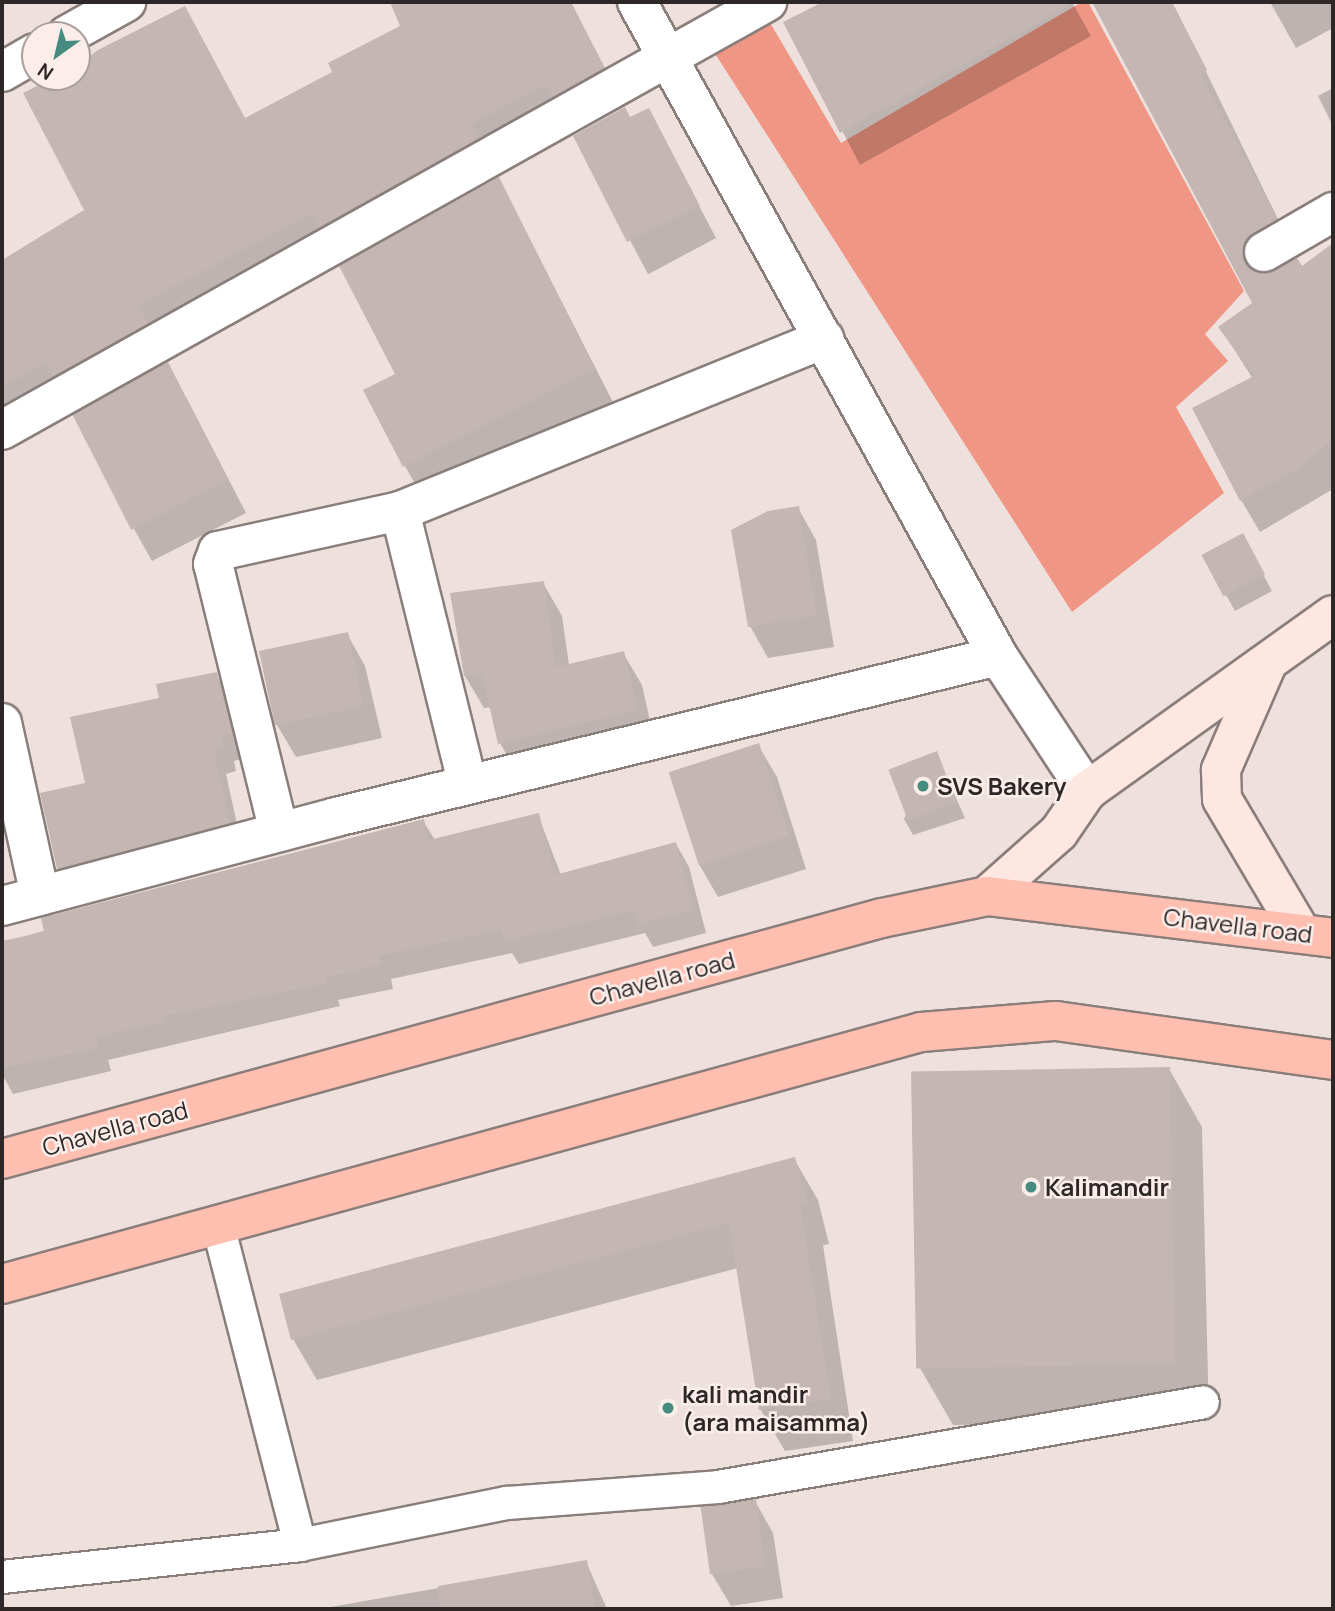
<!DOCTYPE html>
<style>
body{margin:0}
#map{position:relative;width:1335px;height:1611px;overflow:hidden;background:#ede0dd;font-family:Manrope,sans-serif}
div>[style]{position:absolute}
.green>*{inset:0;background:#f09684}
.shadow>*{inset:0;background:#0003;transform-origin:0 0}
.building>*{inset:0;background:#c3b6b3;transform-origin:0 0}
.roads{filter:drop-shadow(2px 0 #8a7e7b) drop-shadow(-2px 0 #8a7e7b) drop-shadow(0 2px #8a7e7b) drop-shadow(0 -2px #8a7e7b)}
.service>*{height:32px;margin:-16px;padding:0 16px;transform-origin:16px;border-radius:16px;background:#fff}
.minor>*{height:38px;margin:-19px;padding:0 19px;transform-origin:19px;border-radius:19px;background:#fff}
.secondary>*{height:38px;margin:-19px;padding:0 19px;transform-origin:19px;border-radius:19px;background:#fee6e1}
.trunk>*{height:38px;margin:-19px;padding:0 19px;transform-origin:19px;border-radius:19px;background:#febeb0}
.dots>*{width:19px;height:19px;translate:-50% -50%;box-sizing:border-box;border:4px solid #faedea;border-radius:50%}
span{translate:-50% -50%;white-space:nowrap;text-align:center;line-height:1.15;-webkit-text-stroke:5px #faedea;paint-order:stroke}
.poi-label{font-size:24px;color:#2d2827;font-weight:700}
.left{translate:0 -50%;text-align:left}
.street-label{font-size:24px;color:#2d2827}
.frame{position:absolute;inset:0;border:4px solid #2d2827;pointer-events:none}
.north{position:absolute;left:21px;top:21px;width:70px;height:70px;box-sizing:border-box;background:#faedea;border:2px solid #a89e9c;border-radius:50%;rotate:214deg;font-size:19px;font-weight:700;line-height:28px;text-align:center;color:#2d2827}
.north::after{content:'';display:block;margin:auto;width:24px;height:32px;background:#468b80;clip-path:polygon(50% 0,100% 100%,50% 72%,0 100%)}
</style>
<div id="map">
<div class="green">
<div style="clip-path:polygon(1082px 2px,1088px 2px,1244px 291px,1205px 334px,1228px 361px,1176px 407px,1224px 493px,1072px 612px,714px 52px,769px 21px,841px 143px)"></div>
</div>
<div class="shadow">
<div style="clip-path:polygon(390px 2px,571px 2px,623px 104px,2px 432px,2px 273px,86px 211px,57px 77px,77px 77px,77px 66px,185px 8px,245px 119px,335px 73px,403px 27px)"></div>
<div style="clip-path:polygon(823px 2px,1072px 2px,1091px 36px,860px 165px,786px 23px)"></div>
<div style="clip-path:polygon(1112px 2px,1171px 2px,1176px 10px,1294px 252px,1265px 273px,1301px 269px,1333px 245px,1333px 489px,1260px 532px,1241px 500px,1253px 379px,1220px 327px,1254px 303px,1098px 9px)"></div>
<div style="clip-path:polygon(1270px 2px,1333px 2px,1333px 28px,1296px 48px)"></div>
<div style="clip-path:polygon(1333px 88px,1333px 126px,1318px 96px)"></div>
<div style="left:648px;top:110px;width:145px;height:77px;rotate:62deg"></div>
<div style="clip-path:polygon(499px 179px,616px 408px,427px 505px,405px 466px,397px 375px)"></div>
<div style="clip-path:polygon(186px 397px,246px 513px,152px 561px,134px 529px)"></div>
<div style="clip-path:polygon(798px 508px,816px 540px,834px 647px,768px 658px,750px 626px)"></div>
<div style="clip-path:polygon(1251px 552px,1272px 591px,1235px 611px,1204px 556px)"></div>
<div style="clip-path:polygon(543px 583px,562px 616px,569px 665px,623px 653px,642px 685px,655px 743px,518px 775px,500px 743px,491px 707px,484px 708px,465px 676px,452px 595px)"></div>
<div style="clip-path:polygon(347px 634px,365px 666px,382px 738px,296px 757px,277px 725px)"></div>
<div style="clip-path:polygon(216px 674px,230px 698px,245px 758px,234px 761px,236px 771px,226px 774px,242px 847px,72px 892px,58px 868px,87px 784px,162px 699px)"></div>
<div style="clip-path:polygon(758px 745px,777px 777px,806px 869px,718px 897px,699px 864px)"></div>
<div style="clip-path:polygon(936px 753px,965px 818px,913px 835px,904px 819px)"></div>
<div style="clip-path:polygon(538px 815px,561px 875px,676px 844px,689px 867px,706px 933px,653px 947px,645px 933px,519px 964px,512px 953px,391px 979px,393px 989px,338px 1000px,340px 1006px,108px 1060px,111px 1071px,13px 1094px,2px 1074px,2px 943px,423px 821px,435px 840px)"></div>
<div style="clip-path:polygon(1169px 1069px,1202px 1127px,1209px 1421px,953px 1425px,920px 1368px)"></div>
<div style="clip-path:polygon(794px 1159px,818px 1200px,829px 1244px,823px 1245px,853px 1441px,785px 1451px,761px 1410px,738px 1268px,317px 1380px,293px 1339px)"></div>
<div style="clip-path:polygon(755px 1501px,773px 1533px,783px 1598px,731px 1606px,712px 1574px)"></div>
<div style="clip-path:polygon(586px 1562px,607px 1609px,319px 1609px)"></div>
</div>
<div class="building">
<div style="clip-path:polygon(390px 2px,570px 2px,605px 68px,553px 97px,546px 85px,471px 124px,479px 138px,319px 227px,312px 214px,138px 305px,148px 324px,53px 376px,47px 363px,2px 387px,2px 260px,84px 210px,23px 93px,55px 77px,77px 77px,77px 66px,98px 50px,185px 6px,245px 118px,332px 72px,328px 63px,400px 26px)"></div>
<div style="clip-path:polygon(823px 2px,1076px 2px,840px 133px,783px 22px)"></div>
<div style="clip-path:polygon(1092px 2px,1172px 2px,1207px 70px,1201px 74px,1277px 219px,1245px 241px,1245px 264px,1263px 274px,1297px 258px,1302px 266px,1333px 243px,1333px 440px,1295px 471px,1240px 501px,1192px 408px,1254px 376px,1218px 327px,1252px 303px)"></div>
<div style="clip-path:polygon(625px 107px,630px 117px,649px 108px,700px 206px,627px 242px,573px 136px)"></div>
<div style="clip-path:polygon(499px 177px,595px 369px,403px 467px,363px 390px,395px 374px,339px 266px)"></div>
<div style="left:168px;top:362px;width:133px;height:109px;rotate:63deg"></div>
<div style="clip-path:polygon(799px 506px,817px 615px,748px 627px,731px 530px,768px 511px)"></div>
<div style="left:1243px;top:533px;width:47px;height:47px;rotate:62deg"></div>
<div style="clip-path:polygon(544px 581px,556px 667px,624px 651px,638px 710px,498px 744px,482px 674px,464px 676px,450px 593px)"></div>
<div style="left:348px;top:632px;width:76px;height:91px;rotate:78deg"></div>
<div style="clip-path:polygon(217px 672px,232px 734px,221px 737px,224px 747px,214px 750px,230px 823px,57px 869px,40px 793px,85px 783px,70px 717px,159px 698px,156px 684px)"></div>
<div style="left:759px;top:743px;width:98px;height:95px;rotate:72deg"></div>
<div style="left:937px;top:751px;width:55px;height:52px;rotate:69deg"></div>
<div style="clip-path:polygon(539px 813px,555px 875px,676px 842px,694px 910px,638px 924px,634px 910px,504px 942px,501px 930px,379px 956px,381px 965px,326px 977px,328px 983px,163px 1016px,164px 1022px,96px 1037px,99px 1048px,2px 1068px,2px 941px,44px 932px,41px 918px,424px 819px,429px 840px)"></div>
<div style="left:1170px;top:1067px;width:297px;height:259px;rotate:89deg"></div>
<div style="clip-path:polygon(795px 1157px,807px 1202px,800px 1204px,831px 1399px,759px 1410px,729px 1223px,291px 1340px,279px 1294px)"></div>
<div style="left:756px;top:1499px;width:68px;height:56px;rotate:82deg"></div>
<div style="clip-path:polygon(587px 1560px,596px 1609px,440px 1609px,438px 1586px)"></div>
</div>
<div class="roads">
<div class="service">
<div style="left:218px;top:1225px;width:330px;rotate:75.6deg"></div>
<div style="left:300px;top:1545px;width:211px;rotate:-11.5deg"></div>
<div style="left:507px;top:1503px;width:212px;rotate:-4.3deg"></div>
<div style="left:718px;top:1487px;width:492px;rotate:-9.9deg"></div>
<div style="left:2px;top:1577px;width:300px;rotate:-6.1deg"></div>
</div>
<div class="minor">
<div style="left:637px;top:2px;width:747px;rotate:61.1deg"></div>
<div style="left:998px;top:656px;width:162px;rotate:56.6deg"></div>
<div style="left:67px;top:35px;width:68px;rotate:-29.2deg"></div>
<div style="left:2px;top:72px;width:38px;rotate:-30deg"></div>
<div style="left:1264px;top:252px;width:80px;rotate:-30.1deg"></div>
<div style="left:2px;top:430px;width:877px;rotate:-29.23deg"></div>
<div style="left:400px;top:511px;width:282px;rotate:76.1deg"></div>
<div style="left:2px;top:723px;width:177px;rotate:77.6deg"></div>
<div style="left:279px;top:832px;width:276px;rotate:-103.8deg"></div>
<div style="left:213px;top:564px;width:14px;rotate:-69deg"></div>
<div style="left:218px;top:551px;width:186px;rotate:-12.4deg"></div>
<div style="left:400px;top:511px;width:458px;rotate:-22.1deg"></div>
<div style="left:2px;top:906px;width:346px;rotate:-14.9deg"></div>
<div style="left:336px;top:817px;width:681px;rotate:-13.67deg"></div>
</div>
<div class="secondary">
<div style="left:1267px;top:664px;width:116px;rotate:113.5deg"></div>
<div style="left:1221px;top:770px;width:29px;rotate:88deg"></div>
<div style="left:1222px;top:799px;width:153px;rotate:59.4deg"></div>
<div style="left:987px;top:896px;width:96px;rotate:-41.6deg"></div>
<div style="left:1059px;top:832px;width:50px;rotate:-55.7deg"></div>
<div style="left:1087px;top:791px;width:302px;rotate:-35.6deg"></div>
</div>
<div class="trunk">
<div style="left:2px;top:1159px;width:912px;rotate:-15.32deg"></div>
<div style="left:882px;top:918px;width:107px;rotate:-11.8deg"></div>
<div style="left:987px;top:896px;width:349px;rotate:6.9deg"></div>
<div style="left:2px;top:1284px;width:953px;rotate:-15.33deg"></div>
<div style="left:921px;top:1032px;width:135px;rotate:-4.7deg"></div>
<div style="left:1056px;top:1021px;width:280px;rotate:8deg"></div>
</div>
</div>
<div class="dots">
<div style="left:923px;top:786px;background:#468b80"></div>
<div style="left:1031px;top:1187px;background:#468b80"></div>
<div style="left:668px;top:1408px;background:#468b80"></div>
</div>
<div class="poi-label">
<span class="left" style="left:937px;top:786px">SVS Bakery</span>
<span class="left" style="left:1045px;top:1187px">Kalimandir</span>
<span class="left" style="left:682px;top:1408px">kali mandir<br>(ara maisamma)</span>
</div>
<div class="street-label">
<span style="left:1238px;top:925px;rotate:7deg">Chavella road</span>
<span style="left:662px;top:978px;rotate:-15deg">Chavella road</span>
<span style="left:115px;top:1128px;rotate:-15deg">Chavella road</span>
</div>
<div class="frame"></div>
<div class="north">N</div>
</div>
